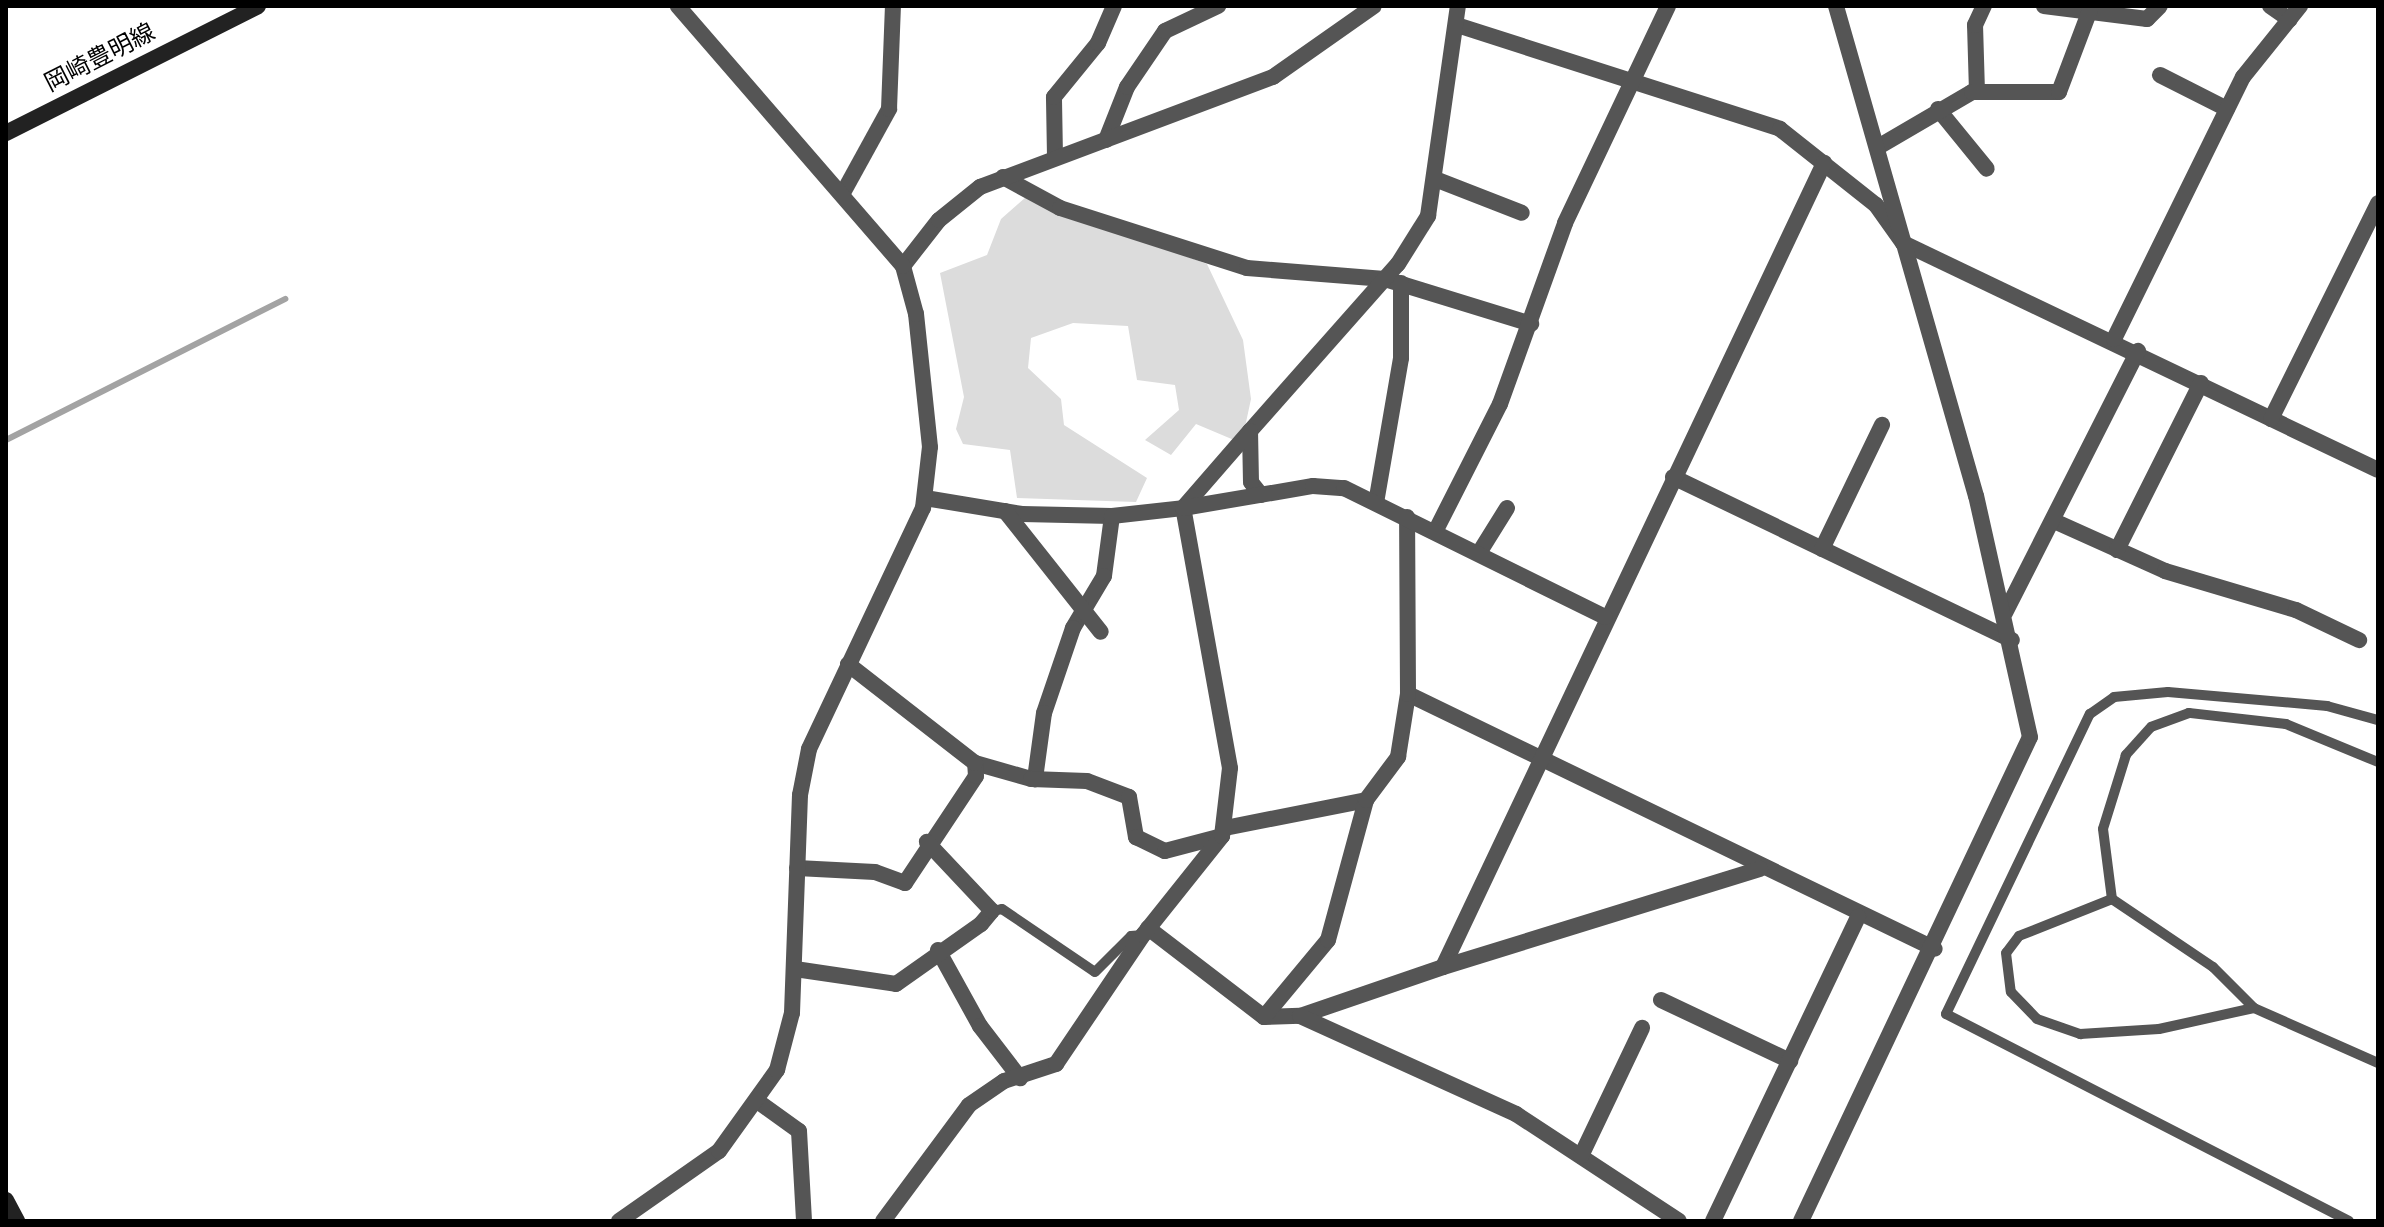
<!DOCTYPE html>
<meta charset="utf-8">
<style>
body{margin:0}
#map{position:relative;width:2384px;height:1227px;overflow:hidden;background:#fff;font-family:"Roboto Condensed","Noto Sans JP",sans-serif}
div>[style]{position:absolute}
.green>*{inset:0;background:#dcdcdc}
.stream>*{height:6px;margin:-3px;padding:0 3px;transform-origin:3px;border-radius:3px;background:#a3a3a3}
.service>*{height:10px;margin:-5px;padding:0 5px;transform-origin:5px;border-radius:5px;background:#555}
.minor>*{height:16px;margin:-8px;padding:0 8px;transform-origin:8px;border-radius:8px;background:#555}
.tertiary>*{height:16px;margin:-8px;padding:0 8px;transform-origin:8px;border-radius:8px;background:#555}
.secondary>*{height:16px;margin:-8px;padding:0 8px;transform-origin:8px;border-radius:8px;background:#222}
span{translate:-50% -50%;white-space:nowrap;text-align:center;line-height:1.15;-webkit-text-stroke:7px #fff;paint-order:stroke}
.street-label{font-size:24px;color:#000}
.frame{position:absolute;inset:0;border:8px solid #000;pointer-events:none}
</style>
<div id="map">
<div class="green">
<div style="clip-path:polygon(1026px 197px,1207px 264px,1243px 340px,1251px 399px,1245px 427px,1234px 440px,1196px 424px,1171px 455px,1145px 440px,1179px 410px,1175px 385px,1137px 380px,1128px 326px,1073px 323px,1031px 338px,1028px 368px,1061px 399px,1064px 425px,1147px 478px,1136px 502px,1017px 498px,1010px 450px,963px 444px,956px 429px,964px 397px,940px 273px,987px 255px,1001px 219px)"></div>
</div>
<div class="stream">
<div style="left:6px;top:440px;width:313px;rotate:-26.8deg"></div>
</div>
<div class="service">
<div style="left:2378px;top:762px;width:100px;rotate:-157.6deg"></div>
<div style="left:2286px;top:724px;width:98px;rotate:-173.5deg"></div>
<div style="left:2189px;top:713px;width:40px;rotate:159.8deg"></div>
<div style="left:2151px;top:727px;width:38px;rotate:132deg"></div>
<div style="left:2126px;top:755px;width:77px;rotate:107.3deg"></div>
<div style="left:2103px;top:829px;width:71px;rotate:82.7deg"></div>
<div style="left:2112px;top:899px;width:122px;rotate:34deg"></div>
<div style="left:2213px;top:967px;width:58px;rotate:45deg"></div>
<div style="left:2254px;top:1008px;width:136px;rotate:23.9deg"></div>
<div style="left:2112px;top:899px;width:100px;rotate:158.3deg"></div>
<div style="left:2019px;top:936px;width:21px;rotate:127deg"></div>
<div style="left:2006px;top:953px;width:39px;rotate:83deg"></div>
<div style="left:2011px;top:992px;width:37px;rotate:46deg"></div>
<div style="left:2037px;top:1019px;width:46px;rotate:19.2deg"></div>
<div style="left:2080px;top:1034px;width:79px;rotate:-3.6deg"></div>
<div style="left:2159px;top:1029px;width:97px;rotate:-12.5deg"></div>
<div style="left:992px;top:911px;width:10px;rotate:-11deg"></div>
<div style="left:1002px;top:909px;width:112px;rotate:34.1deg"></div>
<div style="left:1095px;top:972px;width:51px;rotate:-45deg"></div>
<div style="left:1131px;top:936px;width:12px;rotate:-5deg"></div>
<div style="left:2349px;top:1221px;width:453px;rotate:-152.8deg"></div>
<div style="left:1946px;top:1014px;width:333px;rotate:-64.4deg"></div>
<div style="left:2090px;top:714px;width:29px;rotate:-35deg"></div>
<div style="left:2114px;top:697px;width:54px;rotate:-5.3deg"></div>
<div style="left:2168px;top:692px;width:160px;rotate:5deg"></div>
<div style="left:2327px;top:706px;width:53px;rotate:15.4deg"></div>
</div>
<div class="minor">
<div style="left:2044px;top:6px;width:104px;rotate:7.2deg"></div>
<div style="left:2147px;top:19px;width:18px;rotate:-45deg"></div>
<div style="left:2270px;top:6px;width:24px;rotate:35deg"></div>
<div style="left:1460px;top:26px;width:336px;rotate:17.8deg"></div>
<div style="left:1780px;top:129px;width:122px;rotate:38.4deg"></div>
<div style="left:1876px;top:205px;width:47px;rotate:54.6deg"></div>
<div style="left:1903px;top:243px;width:526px;rotate:25.54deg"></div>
<div style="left:2160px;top:75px;width:75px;rotate:26.9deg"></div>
<div style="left:1977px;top:92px;width:67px;rotate:-91.7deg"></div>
<div style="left:1975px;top:25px;width:21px;rotate:-65deg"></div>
<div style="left:1938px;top:109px;width:77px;rotate:50.8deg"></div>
<div style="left:1106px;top:140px;width:57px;rotate:-68.4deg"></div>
<div style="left:1127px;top:87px;width:68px;rotate:-55.8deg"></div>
<div style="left:1165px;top:31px;width:59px;rotate:-25.3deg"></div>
<div style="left:1878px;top:147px;width:109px;rotate:-30.3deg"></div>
<div style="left:1972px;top:92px;width:87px"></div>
<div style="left:2059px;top:92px;width:88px;rotate:-69.3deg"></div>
<div style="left:1055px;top:157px;width:60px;rotate:-91deg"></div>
<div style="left:1054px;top:97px;width:70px;rotate:-50.8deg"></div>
<div style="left:1098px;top:43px;width:40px;rotate:-66.6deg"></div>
<div style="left:1003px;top:177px;width:65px;rotate:28.5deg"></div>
<div style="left:1060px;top:208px;width:196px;rotate:17.8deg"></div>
<div style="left:1247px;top:268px;width:138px;rotate:4.6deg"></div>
<div style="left:1385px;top:279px;width:153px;rotate:17.1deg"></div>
<div style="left:1435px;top:179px;width:93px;rotate:21.3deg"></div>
<div style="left:844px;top:191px;width:94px;rotate:-61.2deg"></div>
<div style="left:889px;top:109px;width:103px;rotate:-87.8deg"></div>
<div style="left:903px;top:266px;width:58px;rotate:-52deg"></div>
<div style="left:939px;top:220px;width:53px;rotate:-38.8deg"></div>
<div style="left:980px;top:187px;width:313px;rotate:-20.6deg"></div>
<div style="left:1273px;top:77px;width:123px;rotate:-35.1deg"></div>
<div style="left:2114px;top:339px;width:292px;rotate:-63.8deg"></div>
<div style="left:2243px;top:77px;width:91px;rotate:-51.2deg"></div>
<div style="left:2271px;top:419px;width:241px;rotate:-63.6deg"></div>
<div style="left:1673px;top:477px;width:376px;rotate:25.7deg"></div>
<div style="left:1261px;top:495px;width:16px;rotate:-128deg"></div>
<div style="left:1251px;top:482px;width:51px;rotate:-91.1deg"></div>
<div style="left:1250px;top:431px;width:223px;rotate:-48.5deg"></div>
<div style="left:1398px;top:264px;width:57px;rotate:-58deg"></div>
<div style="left:1428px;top:216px;width:212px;rotate:-81.9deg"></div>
<div style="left:925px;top:498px;width:98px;rotate:9.4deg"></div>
<div style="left:1022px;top:514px;width:90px;rotate:1.3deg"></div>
<div style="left:1112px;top:516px;width:61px;rotate:97.6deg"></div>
<div style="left:1104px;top:576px;width:61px;rotate:120.8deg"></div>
<div style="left:1073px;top:628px;width:90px;rotate:108.8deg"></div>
<div style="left:1044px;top:713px;width:67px;rotate:97.8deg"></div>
<div style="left:1376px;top:503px;width:147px;rotate:-80.2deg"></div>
<div style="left:1401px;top:358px;width:75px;rotate:-90deg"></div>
<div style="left:1005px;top:511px;width:154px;rotate:51.6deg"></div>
<div style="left:1112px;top:516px;width:71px;rotate:-6.4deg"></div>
<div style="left:1183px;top:508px;width:102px;rotate:-49deg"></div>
<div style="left:2054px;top:521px;width:122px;rotate:24.2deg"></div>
<div style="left:2165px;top:571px;width:137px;rotate:16.6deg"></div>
<div style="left:2296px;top:610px;width:70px;rotate:25.5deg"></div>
<div style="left:1436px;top:530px;width:141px;rotate:-63.1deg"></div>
<div style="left:1500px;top:404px;width:192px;rotate:-70.2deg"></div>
<div style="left:1565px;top:223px;width:240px;rotate:-64.6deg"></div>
<div style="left:1822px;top:549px;width:138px;rotate:-64.2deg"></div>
<div style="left:2117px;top:550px;width:187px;rotate:-63.3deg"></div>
<div style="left:1479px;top:553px;width:53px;rotate:-58.1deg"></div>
<div style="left:2005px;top:613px;width:294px;rotate:-63.1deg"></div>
<div style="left:1408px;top:694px;width:585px;rotate:25.82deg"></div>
<div style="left:975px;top:763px;width:58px;rotate:15.9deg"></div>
<div style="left:1031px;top:779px;width:56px;rotate:2deg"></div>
<div style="left:1087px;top:781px;width:45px;rotate:20.9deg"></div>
<div style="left:1129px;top:797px;width:41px;rotate:80.1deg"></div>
<div style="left:1136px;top:837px;width:32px;rotate:26deg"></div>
<div style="left:1165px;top:851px;width:59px;rotate:-14.7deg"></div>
<div style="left:1225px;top:828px;width:144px;rotate:-11.2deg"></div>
<div style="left:797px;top:868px;width:78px;rotate:2.9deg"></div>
<div style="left:875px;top:872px;width:32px;rotate:20deg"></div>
<div style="left:905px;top:883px;width:128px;rotate:-56.4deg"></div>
<div style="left:976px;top:776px;width:13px;rotate:-94deg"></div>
<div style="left:975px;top:763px;width:161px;rotate:-142.1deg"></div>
<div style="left:1148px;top:928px;width:146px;rotate:37.5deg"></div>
<div style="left:1264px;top:1017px;width:36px;rotate:-2deg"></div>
<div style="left:1300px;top:1016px;width:151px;rotate:-18.9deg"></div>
<div style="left:1443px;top:967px;width:890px;rotate:-64.64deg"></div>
<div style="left:938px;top:950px;width:87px;rotate:61.1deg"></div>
<div style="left:980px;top:1026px;width:66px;rotate:52.4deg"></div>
<div style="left:1443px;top:967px;width:332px;rotate:-17.2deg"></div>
<div style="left:795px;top:969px;width:102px;rotate:8.4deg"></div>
<div style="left:896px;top:984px;width:104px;rotate:-35.2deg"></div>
<div style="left:981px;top:924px;width:17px;rotate:-50deg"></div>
<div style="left:992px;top:911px;width:95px;rotate:-133.3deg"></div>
<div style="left:1661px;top:1000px;width:143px;rotate:25.3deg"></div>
<div style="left:1300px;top:1016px;width:237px;rotate:24.4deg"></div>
<div style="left:1516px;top:1114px;width:195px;rotate:33.3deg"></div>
<div style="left:1264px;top:1017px;width:100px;rotate:-50.3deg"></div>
<div style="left:1328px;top:940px;width:145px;rotate:-74.8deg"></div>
<div style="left:1366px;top:800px;width:54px;rotate:-53.3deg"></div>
<div style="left:1398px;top:757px;width:64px;rotate:-81deg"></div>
<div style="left:1408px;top:694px;width:177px;rotate:-90.3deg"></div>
<div style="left:760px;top:1103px;width:48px;rotate:35.7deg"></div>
<div style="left:799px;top:1131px;width:90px;rotate:86.8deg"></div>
<div style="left:1581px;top:1156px;width:142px;rotate:-64.5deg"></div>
<div style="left:883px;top:1221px;width:144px;rotate:-53.4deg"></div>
<div style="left:969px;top:1105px;width:42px;rotate:-34.4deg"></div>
<div style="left:1004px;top:1081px;width:55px;rotate:-18.1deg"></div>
<div style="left:1056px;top:1064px;width:156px;rotate:-56deg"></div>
<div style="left:1143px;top:935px;width:127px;rotate:-51.4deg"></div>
<div style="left:1222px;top:836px;width:68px;rotate:-83.3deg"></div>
<div style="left:1230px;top:768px;width:264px;rotate:-100.2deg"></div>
<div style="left:1183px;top:508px;width:132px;rotate:-9.6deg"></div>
<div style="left:1313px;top:486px;width:31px;rotate:4deg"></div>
<div style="left:1344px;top:488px;width:291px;rotate:26.3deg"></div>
<div style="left:1713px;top:1221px;width:337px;rotate:-64.5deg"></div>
</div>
<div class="tertiary">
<div style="left:619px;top:1221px;width:122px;rotate:-35deg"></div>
<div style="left:719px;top:1151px;width:100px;rotate:-54.4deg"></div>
<div style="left:777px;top:1070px;width:59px;rotate:-75.3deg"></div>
<div style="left:792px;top:1013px;width:218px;rotate:-87.9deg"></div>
<div style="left:800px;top:795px;width:47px;rotate:-78.9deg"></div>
<div style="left:809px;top:749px;width:267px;rotate:-64.7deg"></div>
<div style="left:923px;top:508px;width:61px;rotate:-83.5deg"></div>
<div style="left:930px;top:447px;width:134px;rotate:-96deg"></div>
<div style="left:916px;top:314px;width:50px;rotate:-105.2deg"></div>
<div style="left:903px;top:266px;width:344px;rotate:-130.9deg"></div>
<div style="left:1801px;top:1221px;width:535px;rotate:-64.68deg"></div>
<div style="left:2030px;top:737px;width:247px;rotate:-102.6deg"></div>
<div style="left:1976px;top:496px;width:510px;rotate:-105.95deg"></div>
</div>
<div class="secondary">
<div style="left:6px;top:133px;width:282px;rotate:-26.7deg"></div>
<div style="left:6px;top:1200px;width:24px;rotate:62deg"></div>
</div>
<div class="street-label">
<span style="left:100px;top:58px;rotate:-27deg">岡崎豊明線</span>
</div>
<div class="frame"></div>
</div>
